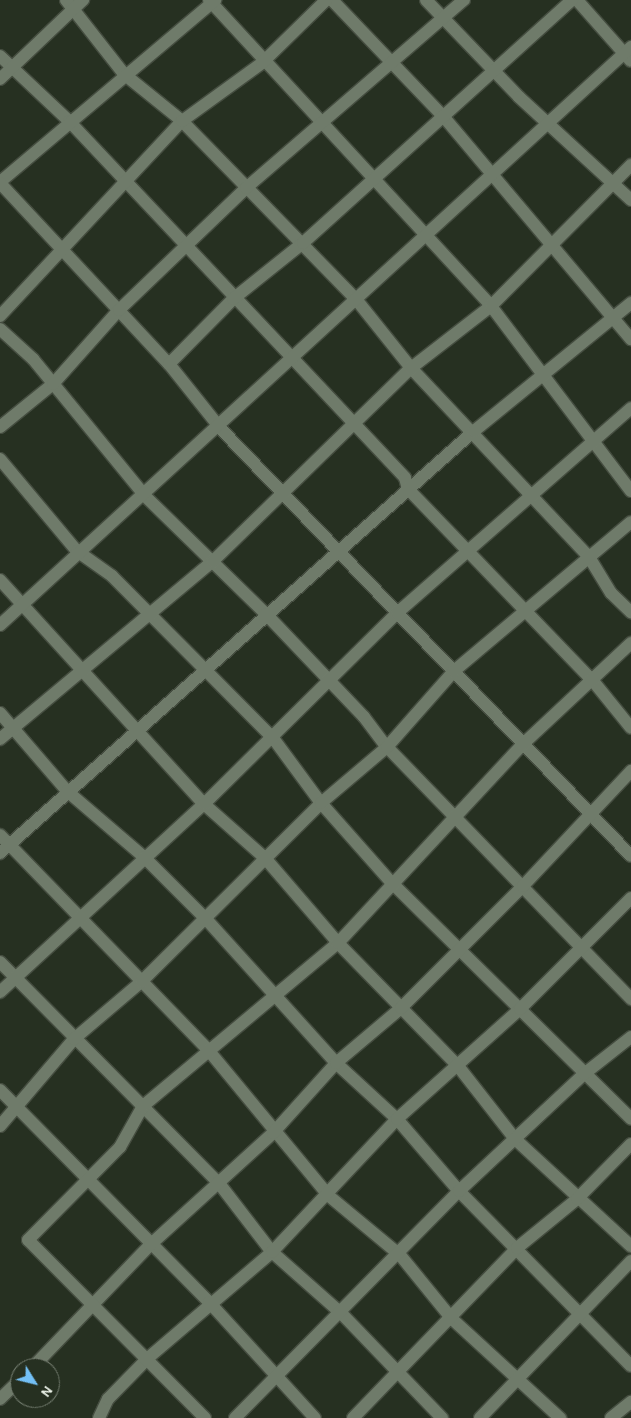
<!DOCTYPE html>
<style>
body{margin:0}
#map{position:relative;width:631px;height:1418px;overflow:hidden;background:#263021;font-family:Karla,sans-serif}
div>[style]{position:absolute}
.roads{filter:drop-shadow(1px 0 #454d40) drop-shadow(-1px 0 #454d40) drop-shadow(0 1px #454d40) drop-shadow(0 -1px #454d40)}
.street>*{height:12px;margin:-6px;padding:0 6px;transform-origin:6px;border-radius:6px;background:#6f7b6a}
span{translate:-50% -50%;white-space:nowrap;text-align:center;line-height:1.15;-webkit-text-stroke:5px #263021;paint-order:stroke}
.north{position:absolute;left:10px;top:1358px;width:50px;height:50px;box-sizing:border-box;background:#263021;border:1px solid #767f72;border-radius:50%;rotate:126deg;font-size:14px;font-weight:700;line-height:20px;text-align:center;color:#eff6ec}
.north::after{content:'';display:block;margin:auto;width:18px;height:22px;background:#73c0f6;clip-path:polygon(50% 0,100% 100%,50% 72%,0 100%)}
</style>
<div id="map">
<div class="roads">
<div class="street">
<div style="left:66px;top:0;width:94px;rotate:51.9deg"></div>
<div style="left:124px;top:74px;width:75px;rotate:39deg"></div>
<div style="left:182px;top:121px;width:248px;rotate:45.7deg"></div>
<div style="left:355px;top:298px;width:90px;rotate:51.3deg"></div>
<div style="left:411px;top:368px;width:260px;rotate:46.7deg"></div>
<div style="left:589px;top:557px;width:42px;rotate:58.6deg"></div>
<div style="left:611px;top:593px;width:28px;rotate:44deg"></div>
<div style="left:209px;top:0;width:416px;rotate:47.3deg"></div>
<div style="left:491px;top:306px;width:232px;rotate:52.9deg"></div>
<div style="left:332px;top:0;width:161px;rotate:46.3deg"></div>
<div style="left:443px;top:116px;width:292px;rotate:49.9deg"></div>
<div style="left:426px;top:0;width:134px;rotate:46.2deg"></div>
<div style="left:519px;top:97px;width:152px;rotate:42.6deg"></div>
<div style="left:577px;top:0;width:81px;rotate:48.5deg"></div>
<div style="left:0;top:56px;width:95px;rotate:43.3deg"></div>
<div style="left:69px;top:121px;width:490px;rotate:46.7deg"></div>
<div style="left:405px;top:478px;width:11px;rotate:75deg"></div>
<div style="left:408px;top:489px;width:267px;rotate:46.1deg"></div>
<div style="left:593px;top:681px;width:60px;rotate:51deg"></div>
<div style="left:0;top:79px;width:115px;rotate:-43.6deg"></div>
<div style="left:0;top:182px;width:282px;rotate:-40.2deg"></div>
<div style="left:0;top:183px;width:248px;rotate:47deg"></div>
<div style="left:169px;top:364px;width:82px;rotate:51.4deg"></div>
<div style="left:220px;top:428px;width:593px;rotate:46.16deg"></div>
<div style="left:0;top:316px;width:267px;rotate:-47deg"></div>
<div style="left:182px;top:121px;width:99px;rotate:-35.9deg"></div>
<div style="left:262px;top:63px;width:90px;rotate:-44.5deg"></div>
<div style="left:0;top:329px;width:45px;rotate:42.3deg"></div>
<div style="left:33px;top:359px;width:177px;rotate:50.7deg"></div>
<div style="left:145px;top:496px;width:169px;rotate:44.3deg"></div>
<div style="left:266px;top:614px;width:142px;rotate:46.4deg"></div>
<div style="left:364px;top:717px;width:38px;rotate:53deg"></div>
<div style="left:387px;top:747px;width:351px;rotate:45.9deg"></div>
<div style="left:169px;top:364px;width:91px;rotate:-45.4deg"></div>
<div style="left:233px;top:299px;width:90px;rotate:-38.7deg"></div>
<div style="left:303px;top:243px;width:363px;rotate:-42.1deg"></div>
<div style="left:0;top:427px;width:68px;rotate:-39.1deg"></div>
<div style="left:53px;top:384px;width:99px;rotate:-48.3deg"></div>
<div style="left:119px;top:310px;width:176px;rotate:-43.8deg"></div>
<div style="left:246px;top:188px;width:288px;rotate:-40.8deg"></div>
<div style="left:0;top:459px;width:120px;rotate:50.1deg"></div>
<div style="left:77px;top:551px;width:43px;rotate:35.5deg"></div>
<div style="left:112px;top:576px;width:228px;rotate:45.2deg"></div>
<div style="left:273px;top:738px;width:81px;rotate:53.6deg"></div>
<div style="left:321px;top:803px;width:106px;rotate:48.5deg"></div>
<div style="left:391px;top:882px;width:337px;rotate:44.6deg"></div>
<div style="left:0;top:580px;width:303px;rotate:47.7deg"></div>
<div style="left:204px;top:804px;width:81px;rotate:41.5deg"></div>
<div style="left:265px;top:858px;width:112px;rotate:49.3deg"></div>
<div style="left:338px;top:943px;width:172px;rotate:45.7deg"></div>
<div style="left:458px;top:1066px;width:93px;rotate:52deg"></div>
<div style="left:515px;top:1139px;width:158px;rotate:42.7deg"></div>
<div style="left:0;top:625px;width:856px;rotate:-42.49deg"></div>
<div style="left:0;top:713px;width:103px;rotate:49.3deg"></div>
<div style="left:67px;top:791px;width:101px;rotate:40.6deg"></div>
<div style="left:144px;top:857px;width:88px;rotate:45deg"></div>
<div style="left:206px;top:919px;width:194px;rotate:47.9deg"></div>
<div style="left:336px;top:1063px;width:83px;rotate:42.6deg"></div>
<div style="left:397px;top:1119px;width:95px;rotate:49.3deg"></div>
<div style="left:459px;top:1191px;width:245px;rotate:45.5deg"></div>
<div style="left:0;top:739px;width:278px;rotate:-39.9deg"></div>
<div style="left:213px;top:561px;width:277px;rotate:-44.3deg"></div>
<div style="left:411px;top:368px;width:101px;rotate:-37.8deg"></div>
<div style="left:491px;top:306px;width:199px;rotate:-45.2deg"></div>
<div style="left:0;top:835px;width:301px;rotate:45.9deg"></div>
<div style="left:209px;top:1051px;width:188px;rotate:50.4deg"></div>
<div style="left:329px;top:1196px;width:92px;rotate:39.7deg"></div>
<div style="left:400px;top:1255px;width:82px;rotate:50.9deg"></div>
<div style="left:452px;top:1319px;width:147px;rotate:42.5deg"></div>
<div style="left:0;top:853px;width:635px;rotate:-41.68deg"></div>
<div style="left:474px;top:431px;width:203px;rotate:-39.2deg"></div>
<div style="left:0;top:962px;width:310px;rotate:45.3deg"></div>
<div style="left:218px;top:1182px;width:88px;rotate:52.4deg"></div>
<div style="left:272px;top:1252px;width:92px;rotate:41.5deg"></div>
<div style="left:341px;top:1313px;width:146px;rotate:46.1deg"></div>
<div style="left:0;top:992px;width:277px;rotate:-42.7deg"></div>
<div style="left:204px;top:804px;width:272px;rotate:-44.7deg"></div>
<div style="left:397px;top:613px;width:311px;rotate:-41.2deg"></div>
<div style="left:0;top:1090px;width:298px;rotate:45.4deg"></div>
<div style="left:209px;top:1302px;width:157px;rotate:47.6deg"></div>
<div style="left:0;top:1126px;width:114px;rotate:-49.6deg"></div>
<div style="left:74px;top:1039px;width:88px;rotate:-40.4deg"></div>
<div style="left:141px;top:982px;width:254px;rotate:-44.8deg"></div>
<div style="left:321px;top:803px;width:87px;rotate:-40.3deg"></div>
<div style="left:387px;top:747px;width:101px;rotate:-48.6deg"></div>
<div style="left:454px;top:671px;width:231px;rotate:-40.1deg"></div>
<div style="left:32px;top:1368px;width:170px;rotate:-46.2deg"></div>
<div style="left:150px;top:1245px;width:166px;rotate:-42.3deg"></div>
<div style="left:273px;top:1133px;width:94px;rotate:-48deg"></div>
<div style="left:336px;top:1063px;width:85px;rotate:-40.2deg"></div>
<div style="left:401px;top:1008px;width:173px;rotate:-45deg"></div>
<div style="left:523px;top:886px;width:158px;rotate:-46.8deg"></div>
<div style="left:0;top:1399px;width:28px;rotate:-44deg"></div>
<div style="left:99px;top:1418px;width:21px;rotate:-65deg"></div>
<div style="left:108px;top:1399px;width:57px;rotate:-45.7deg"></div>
<div style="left:148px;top:1358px;width:163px;rotate:-40.5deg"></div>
<div style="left:272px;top:1252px;width:183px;rotate:-46.8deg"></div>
<div style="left:397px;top:1119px;width:165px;rotate:-41.8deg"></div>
<div style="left:520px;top:1009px;width:157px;rotate:-45deg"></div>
<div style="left:205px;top:1418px;width:251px;rotate:-134.8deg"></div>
<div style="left:28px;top:1240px;width:131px;rotate:-45.3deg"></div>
<div style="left:120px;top:1147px;width:47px;rotate:-60.7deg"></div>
<div style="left:143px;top:1106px;width:254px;rotate:-39.9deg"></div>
<div style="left:338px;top:943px;width:272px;rotate:-47.1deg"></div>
<div style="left:523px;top:744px;width:148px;rotate:-43.1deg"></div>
<div style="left:235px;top:1418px;width:319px;rotate:-45.4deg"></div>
<div style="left:459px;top:1191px;width:171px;rotate:-43.1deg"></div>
<div style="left:584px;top:1074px;width:60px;rotate:-38.2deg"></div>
<div style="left:353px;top:1418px;width:236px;rotate:-46deg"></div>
<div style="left:517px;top:1248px;width:77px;rotate:-39.2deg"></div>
<div style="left:577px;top:1199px;width:77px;rotate:-45.5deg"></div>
<div style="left:480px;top:1418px;width:218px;rotate:-46.1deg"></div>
<div style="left:611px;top:1418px;width:26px;rotate:-39deg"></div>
</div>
</div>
<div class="north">N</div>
</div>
